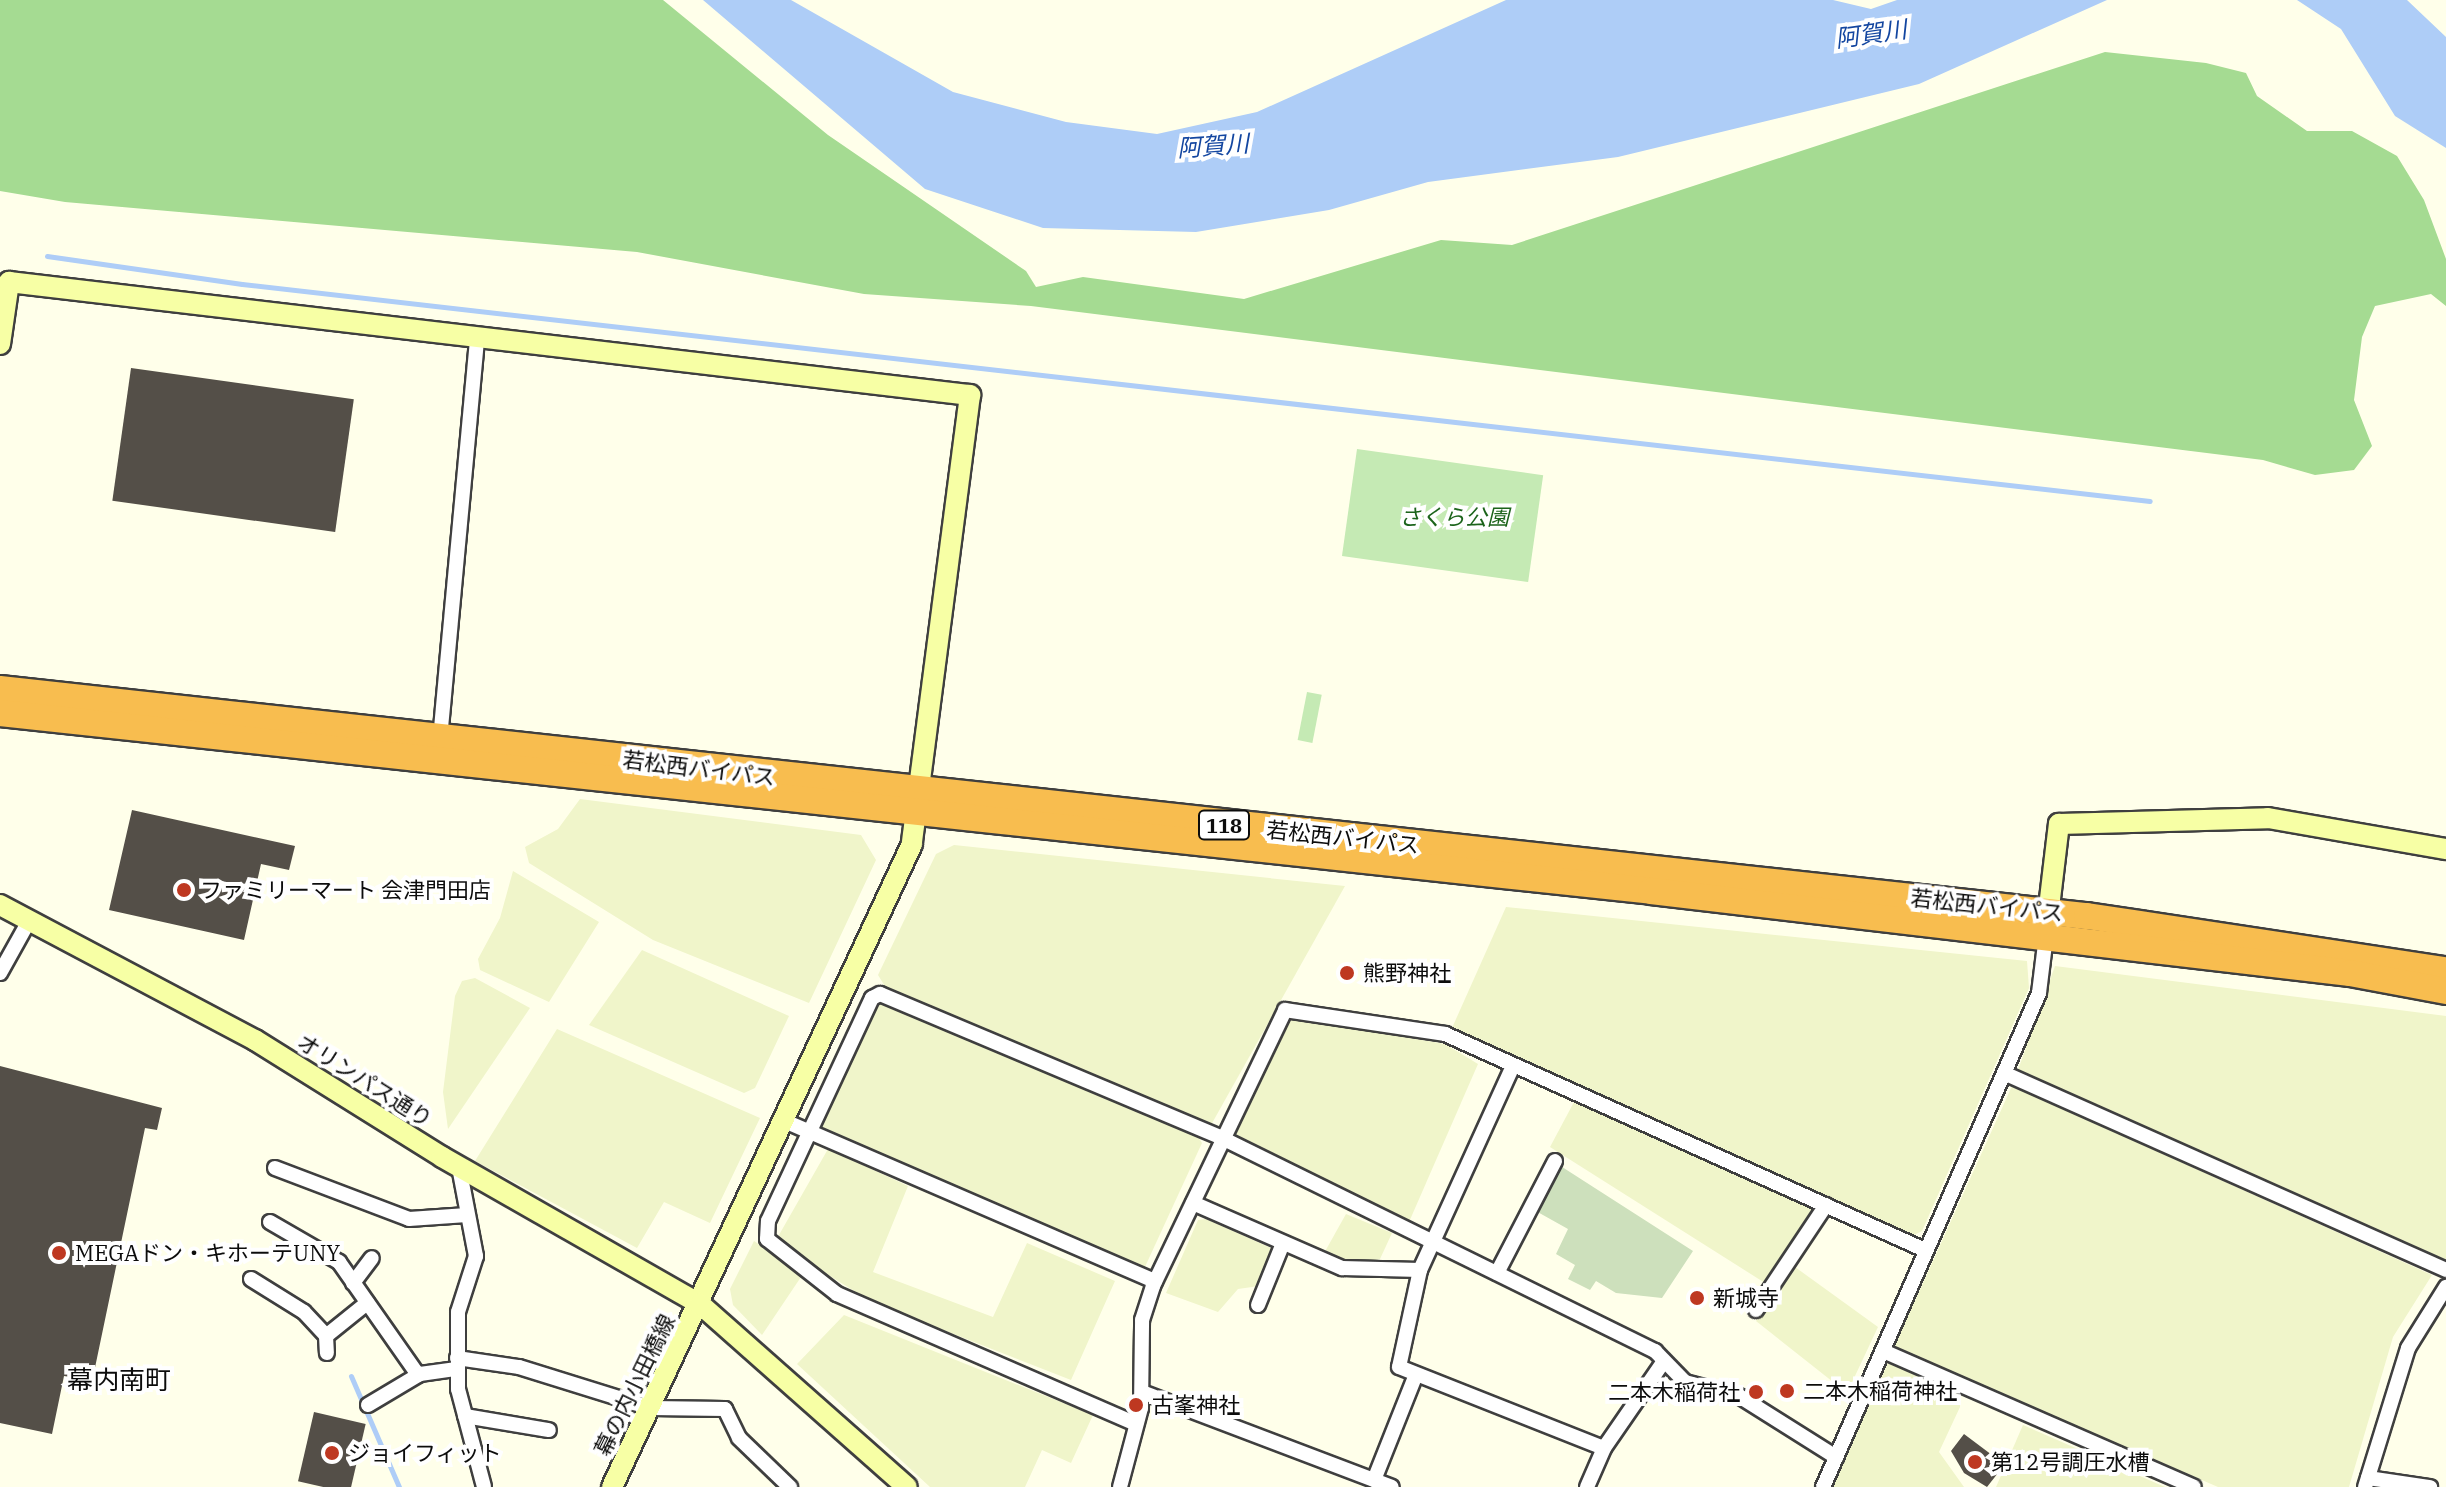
<!DOCTYPE html>
<meta charset="utf-8">
<style>
body{margin:0}
#map{position:relative;width:2446px;height:1487px;overflow:hidden;background:#ffffea;font-family:"IBM Plex Serif","Noto Sans JP",serif}
div>[style]{position:absolute}
.farmland>*{inset:0;background:#f0f5ca}
.green>*{inset:0;background:#c5eab4;transform-origin:0 0}
.forest>*{inset:0;background:#a5db92}
.cemetery>*{inset:0;background:#cde0bc}
.water>*{inset:0;background:#aecdf7}
.stream>*{height:5px;margin:-2.5px;padding:0 2.5px;transform-origin:2.5px;border-radius:2.5px;background:#aecdf7}
.building>*{inset:0;background:#544f48;transform-origin:0 0}
.roads{filter:drop-shadow(2px 0 #3f3f3f) drop-shadow(-2px 0 #3f3f3f) drop-shadow(0 2px #3f3f3f) drop-shadow(0 -2px #3f3f3f)}
.street>*{height:14px;margin:-7px;padding:0 7px;transform-origin:7px;border-radius:7px;background:#fff}
.secondary>*{height:20px;margin:-10px;padding:0 10px;transform-origin:10px;border-radius:10px;background:#f7ffa5}
.highway>*{height:26px;margin:-13px;padding:0 13px;transform-origin:13px;border-radius:13px;background:#f8bd4f}
.dots>*{width:22px;height:22px;translate:-50% -50%;box-sizing:border-box;border:4px solid #fff;border-radius:50%}
span{translate:-50% -50%;white-space:nowrap;text-align:center;line-height:1.15;-webkit-text-stroke:8px #fff;paint-order:stroke}
.shield-label span{padding:2px 6px;background:#fff;border:2px solid;border-radius:6px;-webkit-text-stroke-width:0}
.shield-label{font-size:20px;color:#0c0c0c;font-weight:700}
.park-label{font-size:22px;color:#1c641b;font-style:italic}
.street-label{font-size:22px;color:#0c0c0c}
.poi-label{font-size:22px;color:#0c0c0c}
.left{translate:0 -50%;text-align:left}
.right{translate:-100% -50%;text-align:right}
.water-label{font-size:24px;color:#1346a0;font-style:italic}
.quarter-label{font-size:26px;color:#0c0c0c}
</style>
<div id="map">
<div class="farmland">
<div style="clip-path:polygon(580px 799px,861px 835px,876px 860px,809px 1003px,653px 940px,529px 863px,525px 847px,558px 829px)"></div>
<div style="clip-path:polygon(954px 845px,1345px 886px,1211px 1125px,886px 988px,878px 975px,936px 854px)"></div>
<div style="clip-path:polygon(513px 871px,599px 922px,549px 1002px,480px 970px,478px 959px,500px 918px)"></div>
<div style="clip-path:polygon(1506px 907px,2027px 961px,2029px 988px,1922px 1231px,1914px 1235px,1452px 1028px)"></div>
<div style="clip-path:polygon(642px 950px,789px 1016px,755px 1088px,744px 1093px,589px 1025px)"></div>
<div style="clip-path:polygon(2055px 966px,2446px 1016px,2446px 1260px,2018px 1070px)"></div>
<div style="clip-path:polygon(475px 978px,530px 1008px,448px 1129px,443px 1092px,455px 996px,462px 981px)"></div>
<div style="clip-path:polygon(879px 1001px,1198px 1137px,1202px 1143px,1144px 1269px,823px 1128px,820px 1121px)"></div>
<div style="clip-path:polygon(1296px 1018px,1445px 1044px,1478px 1064px,1409px 1222px,1231px 1132px,1288px 1020px)"></div>
<div style="clip-path:polygon(557px 1029px,760px 1118px,710px 1223px,664px 1202px,637px 1248px,475px 1161px)"></div>
<div style="clip-path:polygon(2012px 1086px,2432px 1275px,2393px 1337px,2349px 1487px,2218px 1487px,1894px 1347px)"></div>
<div style="clip-path:polygon(1574px 1102px,1812px 1207px,1813px 1214px,1765px 1283px,1550px 1147px)"></div>
<div style="clip-path:polygon(828px 1149px,908px 1186px,873px 1272px,993px 1317px,1027px 1243px,1115px 1281px,1071px 1380px,872px 1302px,775px 1242px)"></div>
<div style="clip-path:polygon(1346px 1214px,1392px 1233px,1380px 1259px,1353px 1265px,1323px 1255px)"></div>
<div style="clip-path:polygon(1206px 1219px,1273px 1249px,1259px 1286px,1238px 1289px,1218px 1312px,1166px 1293px,1198px 1220px)"></div>
<div style="clip-path:polygon(754px 1241px,803px 1274px,762px 1335px,733px 1305px,730px 1289px)"></div>
<div style="clip-path:polygon(1795px 1267px,1878px 1327px,1847px 1393px,1756px 1321px)"></div>
<div style="clip-path:polygon(844px 1315px,1093px 1415px,1071px 1463px,1042px 1450px,1025px 1487px,930px 1487px,797px 1364px)"></div>
<div style="clip-path:polygon(1889px 1361px,1960px 1393px,1960px 1407px,1939px 1452px,1964px 1487px,1829px 1487px)"></div>
<div style="clip-path:polygon(2023px 1425px,2165px 1487px,1996px 1487px)"></div>
</div>
<div class="green">
<div style="left:1357px;top:449px;width:188px;height:108px;rotate:8deg"></div>
<div style="left:1307px;top:692px;width:15px;height:49px;rotate:11deg"></div>
</div>
<div class="forest">
<div style="clip-path:polygon(0 0,663px 0,828px 135px,1026px 271px,1036px 287px,1083px 277px,1244px 299px,1441px 240px,1512px 245px,2105px 52px,2206px 63px,2246px 73px,2257px 96px,2307px 131px,2352px 131px,2397px 156px,2424px 200px,2446px 259px,2446px 306px,2431px 294px,2375px 306px,2362px 337px,2354px 400px,2372px 446px,2354px 470px,2315px 475px,2263px 460px,1612px 379px,1031px 306px,864px 294px,637px 252px,65px 202px,0 191px)"></div>
</div>
<div class="cemetery">
<div style="clip-path:polygon(1559px 1165px,1693px 1251px,1662px 1298px,1616px 1293px,1596px 1281px,1590px 1290px,1568px 1279px,1575px 1265px,1556px 1254px,1568px 1229px,1534px 1210px)"></div>
</div>
<div class="water">
<div style="clip-path:polygon(703px 0,791px 0,953px 92px,1066px 122px,1157px 134px,1257px 112px,1506px 0,1833px 0,1871px 9px,1897px 0,2107px 0,1919px 84px,1618px 157px,1428px 182px,1329px 210px,1196px 232px,1043px 228px,925px 189px)"></div>
<div style="clip-path:polygon(2297px 0,2407px 0,2446px 37px,2446px 148px,2395px 116px,2341px 29px)"></div>
</div>
<div class="stream">
<div style="left:47px;top:256px;width:197px;rotate:8.2deg"></div>
<div style="left:242px;top:284px;width:1920px;rotate:6.49deg"></div>
<div style="left:351px;top:1376px;width:121px;rotate:66.6deg"></div>
</div>
<div class="building">
<div style="left:131px;top:368px;width:225px;height:134px;rotate:8deg"></div>
<div style="clip-path:polygon(132px 810px,295px 846px,289px 870px,261px 864px,244px 940px,109px 910px)"></div>
<div style="clip-path:polygon(0 1066px,162px 1108px,157px 1130px,145px 1128px,92px 1382px,64px 1376px,52px 1434px,0 1423px)"></div>
<div style="left:314px;top:1412px;width:53px;height:71px;rotate:13deg"></div>
<div style="clip-path:polygon(1964px 1434px,1996px 1458px,1989px 1466px,1998px 1473px,1987px 1487px,1964px 1473px,1951px 1451px)"></div>
</div>
<div class="roads">
<div class="street">
<div style="left:440px;top:739px;width:404px;rotate:-84.7deg"></div>
<div style="left:0;top:973px;width:60px;rotate:-60.9deg"></div>
<div style="left:2006px;top:1074px;width:482px;rotate:24deg"></div>
<div style="left:787px;top:1122px;width:401px;rotate:23.4deg"></div>
<div style="left:459px;top:1167px;width:91px;rotate:79.2deg"></div>
<div style="left:476px;top:1256px;width:59px;rotate:107.8deg"></div>
<div style="left:458px;top:1312px;width:77px;rotate:90deg"></div>
<div style="left:458px;top:1389px;width:101px;rotate:75.1deg"></div>
<div style="left:275px;top:1168px;width:143px;rotate:20.8deg"></div>
<div style="left:409px;top:1219px;width:58px;rotate:-3.9deg"></div>
<div style="left:1193px;top:1203px;width:163px;rotate:23.6deg"></div>
<div style="left:1342px;top:1268px;width:78px;rotate:1.5deg"></div>
<div style="left:1420px;top:1270px;width:224px;rotate:-65.5deg"></div>
<div style="left:270px;top:1222px;width:80px;rotate:30.1deg"></div>
<div style="left:339px;top:1262px;width:138px;rotate:55deg"></div>
<div style="left:1420px;top:1270px;width:99px;rotate:102.2deg"></div>
<div style="left:1399px;top:1367px;width:220px;rotate:21.6deg"></div>
<div style="left:1497px;top:1273px;width:126px;rotate:-62.6deg"></div>
<div style="left:251px;top:1279px;width:62px;rotate:31.9deg"></div>
<div style="left:304px;top:1312px;width:33px;rotate:47deg"></div>
<div style="left:326px;top:1336px;width:17px;rotate:87deg"></div>
<div style="left:353px;top:1283px;width:31px;rotate:-53deg"></div>
<div style="left:1258px;top:1305px;width:67px;rotate:-68deg"></div>
<div style="left:1756px;top:1310px;width:126px;rotate:-56.3deg"></div>
<div style="left:326px;top:1336px;width:53px;rotate:-38.8deg"></div>
<div style="left:1883px;top:1351px;width:339px;rotate:23.6deg"></div>
<div style="left:457px;top:1358px;width:63px;rotate:8.3deg"></div>
<div style="left:519px;top:1367px;width:138px;rotate:17.3deg"></div>
<div style="left:651px;top:1408px;width:74px;rotate:0.8deg"></div>
<div style="left:725px;top:1409px;width:32px;rotate:64deg"></div>
<div style="left:739px;top:1438px;width:71px;rotate:43.9deg"></div>
<div style="left:1142px;top:1392px;width:267px;rotate:20.8deg"></div>
<div style="left:368px;top:1405px;width:61px;rotate:-30.8deg"></div>
<div style="left:420px;top:1374px;width:37px;rotate:-8deg"></div>
<div style="left:465px;top:1416px;width:85px;rotate:9.5deg"></div>
<div style="left:1136px;top:1424px;width:326px;rotate:-156.5deg"></div>
<div style="left:837px;top:1294px;width:89px;rotate:-141.8deg"></div>
<div style="left:767px;top:1239px;width:18px;rotate:-87deg"></div>
<div style="left:768px;top:1221px;width:246px;rotate:-65deg"></div>
<div style="left:872px;top:998px;width:9px;rotate:-27deg"></div>
<div style="left:880px;top:994px;width:369px;rotate:22.8deg"></div>
<div style="left:1220px;top:1137px;width:485px;rotate:26.2deg"></div>
<div style="left:1655px;top:1351px;width:43px;rotate:45.9deg"></div>
<div style="left:1685px;top:1382px;width:56px;rotate:14.5deg"></div>
<div style="left:1739px;top:1396px;width:115px;rotate:32.2deg"></div>
<div style="left:2368px;top:1478px;width:63px;rotate:8.3deg"></div>
<div style="left:1374px;top:1480px;width:111px;rotate:-68.3deg"></div>
<div style="left:1120px;top:1487px;width:82px;rotate:-75.1deg"></div>
<div style="left:1141px;top:1408px;width:88px;rotate:-89.3deg"></div>
<div style="left:1142px;top:1320px;width:36px;rotate:-72deg"></div>
<div style="left:1153px;top:1286px;width:306px;rotate:-64.4deg"></div>
<div style="left:1285px;top:1010px;width:162px;rotate:8.5deg"></div>
<div style="left:1445px;top:1034px;width:526px;rotate:24.23deg"></div>
<div style="left:1587px;top:1487px;width:43px;rotate:-66.4deg"></div>
<div style="left:1604px;top:1448px;width:102px;rotate:-55.4deg"></div>
<div style="left:1823px;top:1487px;width:539px;rotate:-66.38deg"></div>
<div style="left:2039px;top:993px;width:57px;rotate:-83deg"></div>
<div style="left:2365px;top:1487px;width:145px;rotate:-72.8deg"></div>
<div style="left:2408px;top:1348px;width:72px;rotate:-58.1deg"></div>
</div>
<div class="secondary">
<div style="left:0;top:344px;width:63px;rotate:-81.7deg"></div>
<div style="left:9px;top:282px;width:968px;rotate:6.71deg"></div>
<div style="left:970px;top:395px;width:453px;rotate:97.4deg"></div>
<div style="left:912px;top:844px;width:710px;rotate:115.01deg"></div>
<div style="left:0;top:905px;width:289px;rotate:27.9deg"></div>
<div style="left:255px;top:1040px;width:221px;rotate:32deg"></div>
<div style="left:442px;top:1157px;width:297px;rotate:29.7deg"></div>
<div style="left:700px;top:1304px;width:276px;rotate:41.5deg"></div>
<div style="left:2047px;top:924px;width:101px;rotate:-83.2deg"></div>
<div style="left:2059px;top:824px;width:209px;rotate:-1.6deg"></div>
<div style="left:2268px;top:818px;width:181px;rotate:9.9deg"></div>
</div>
<div class="highway">
<div style="left:0;top:689px;width:2099px;rotate:6.21deg"></div>
<div style="left:2087px;top:916px;width:363px;rotate:8.6deg"></div>
<div style="left:0;top:713px;width:1661px;rotate:6.15deg"></div>
<div style="left:1651px;top:891px;width:704px;rotate:6.69deg"></div>
<div style="left:2350px;top:973px;width:98px;rotate:10.6deg"></div>
</div>
</div>
<div class="dots">
<div style="left:184px;top:890px;background:#be3821"></div>
<div style="left:1347px;top:973px;background:#be3821"></div>
<div style="left:59px;top:1253px;background:#be3821"></div>
<div style="left:1697px;top:1298px;background:#be3821"></div>
<div style="left:1787px;top:1391px;background:#be3821"></div>
<div style="left:1756px;top:1392px;background:#be3821"></div>
<div style="left:1136px;top:1405px;background:#be3821"></div>
<div style="left:332px;top:1453px;background:#be3821"></div>
<div style="left:1975px;top:1462px;background:#be3821"></div>
</div>
<div class="shield-label">
<span style="left:1224px;top:825px">118</span>
</div>
<div class="park-label">
<span style="left:1454px;top:517px">さくら公園</span>
</div>
<div class="street-label">
<span style="left:699px;top:768px;rotate:7deg">若松西バイパス</span>
<span style="left:1343px;top:837px;rotate:6deg">若松西バイパス</span>
<span style="left:1987px;top:905px;rotate:6deg">若松西バイパス</span>
<span style="left:365px;top:1080px;rotate:32deg">オリンパス通り</span>
<span style="left:634px;top:1385px;rotate:-64deg">幕の内小田橋線</span>
</div>
<div class="poi-label">
<span class="left" style="left:200px;top:890px">ファミリーマート 会津門田店</span>
<span class="left" style="left:1363px;top:973px">熊野神社</span>
<span class="left" style="left:75px;top:1253px">MEGAドン・キホーテUNY</span>
<span class="left" style="left:1713px;top:1298px">新城寺</span>
<span class="left" style="left:1803px;top:1391px">二本木稲荷神社</span>
<span class="right" style="left:1740px;top:1392px">二本木稲荷社</span>
<span class="left" style="left:1152px;top:1405px">古峯神社</span>
<span class="left" style="left:348px;top:1453px">ジョイフィット</span>
<span class="left" style="left:1991px;top:1462px">第12号調圧水槽</span>
</div>
<div class="water-label">
<span style="left:1871px;top:34px;rotate:-8deg">阿賀川</span>
<span style="left:1213px;top:146px;rotate:-4deg">阿賀川</span>
</div>
<div class="quarter-label">
<span style="left:119px;top:1380px">幕内南町</span>
</div>
</div>
